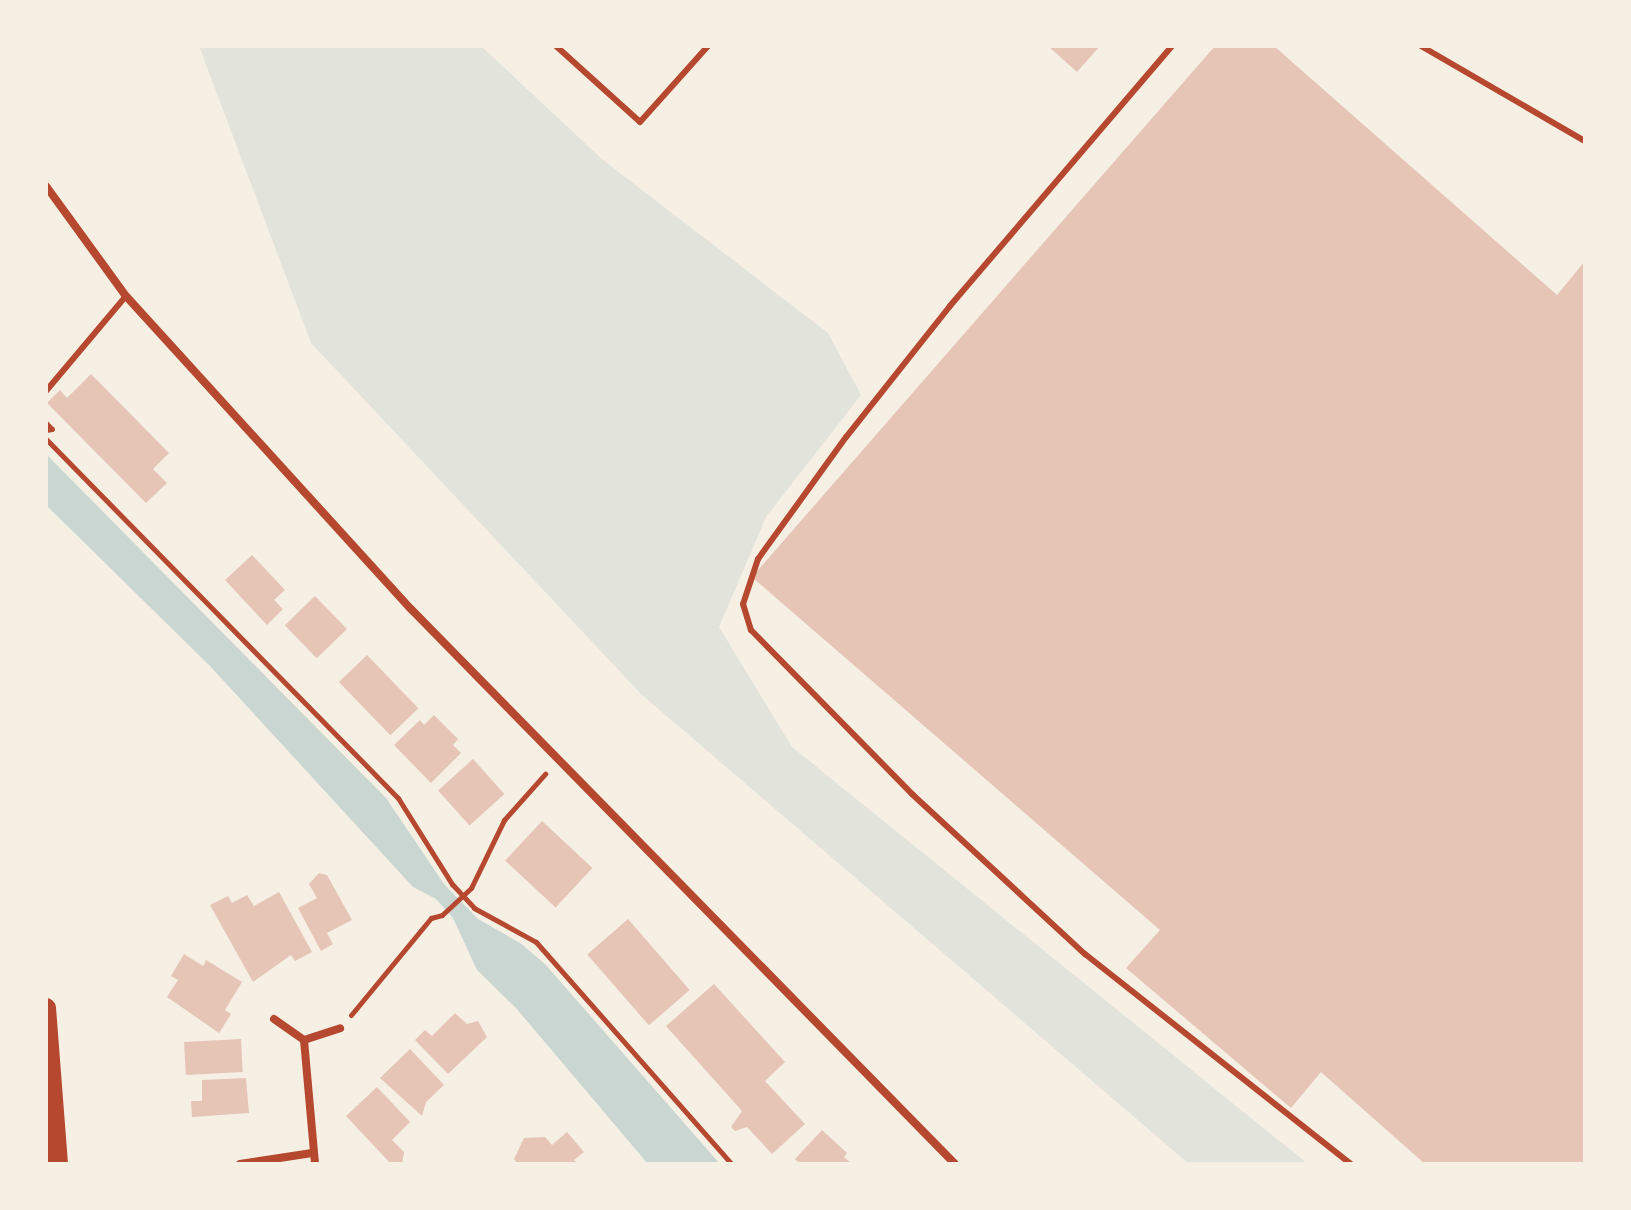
<!DOCTYPE html>
<style>
body{margin:0}
#map{position:relative;width:1631px;height:1210px;overflow:hidden;background:#f6efe4;font-family:"Crimson Pro",serif}
div>[style]{position:absolute}
.green>*{inset:0;background:#e2e4dc}
.water>*{inset:0;background:#c9d6d2}
.building>*{inset:0;background:#e6c5b7;transform-origin:0 0}
.path>*{height:5px;margin:-2.5px;padding:0 2.5px;transform-origin:2.5px;border-radius:2.5px;background:#b5482f}
.service>*{height:6px;margin:-3px;padding:0 3px;transform-origin:3px;border-radius:3px;background:#b5482f}
.minor>*{height:8px;margin:-4px;padding:0 4px;transform-origin:4px;border-radius:4px;background:#b5482f}
.primary>*{height:20px;margin:-10px;padding:0 10px;transform-origin:10px;border-radius:10px;background:#b5482f}
span{translate:-50% -50%;white-space:nowrap;text-align:center;line-height:1.15;-webkit-text-stroke:6px #f6efe4;paint-order:stroke}
.frame{position:absolute;inset:0;border:48px solid #f6efe4;pointer-events:none}
</style>
<div id="map">
<div class="green">
<div style="clip-path:polygon(199px 46px,481px 46px,603px 160px,828px 333px,861px 395px,766px 517px,719px 627px,792px 747px,1308px 1164px,1189px 1164px,641px 694px,311px 343px)"></div>
</div>
<div class="water">
<div style="clip-path:polygon(46px 454px,386px 798px,444px 884px,478px 919px,520px 943px,545px 964px,720px 1164px,648px 1164px,516px 1008px,477px 970px,453px 918px,436px 899px,413px 887px,210px 666px,46px 505px)"></div>
</div>
<div class="building">
<div style="clip-path:polygon(1048px 46px,1100px 46px,1077px 72px)"></div>
<div style="clip-path:polygon(1215px 46px,1274px 46px,1557px 295px,1585px 261px,1585px 1164px,1425px 1164px,1321px 1072px,1291px 1108px,1126px 968px,1160px 930px,752px 577px)"></div>
<div style="clip-path:polygon(91px 374px,169px 453px,153px 469px,167px 483px,146px 503px,47px 403px,60px 390px,67px 398px)"></div>
<div style="clip-path:polygon(252px 555px,285px 590px,274px 600px,283px 609px,267px 625px,225px 580px)"></div>
<div style="left:315px;top:596px;width:46px;height:42px;rotate:46deg"></div>
<div style="left:367px;top:655px;width:74px;height:39px;rotate:46deg"></div>
<div style="clip-path:polygon(434px 715px,458px 739px,453px 745px,461px 753px,431px 783px,394px 745px,420px 720px,424px 725px)"></div>
<div style="left:473px;top:759px;width:47px;height:47px;rotate:48deg"></div>
<div style="left:542px;top:821px;width:69px;height:54px;rotate:43deg"></div>
<div style="clip-path:polygon(319px 873px,327px 875px,352px 920px,327px 933px,333px 944px,321px 951px,298px 908px,317px 898px,309px 884px)"></div>
<div style="clip-path:polygon(279px 892px,312px 952px,295px 961px,291px 955px,253px 982px,210px 905px,228px 896px,232px 903px,247px 895px,254px 906px)"></div>
<div style="left:628px;top:919px;width:94px;height:54px;rotate:49deg"></div>
<div style="clip-path:polygon(184px 954px,203px 966px,206px 960px,242px 982px,225px 1010px,231px 1014px,219px 1033px,167px 997px,178px 980px,171px 976px)"></div>
<div style="clip-path:polygon(714px 984px,785px 1062px,765px 1081px,805px 1124px,772px 1154px,747px 1127px,735px 1131px,731px 1127px,742px 1111px,666px 1026px)"></div>
<div style="clip-path:polygon(455px 1013px,467px 1024px,478px 1021px,487px 1037px,448px 1074px,415px 1040px,425px 1030px,432px 1036px)"></div>
<div style="left:241px;top:1039px;width:33px;height:57px;rotate:87deg"></div>
<div style="clip-path:polygon(410px 1049px,444px 1085px,426px 1102px,422px 1116px,380px 1078px)"></div>
<div style="clip-path:polygon(246px 1078px,249px 1113px,192px 1117px,191px 1101px,202px 1101px,202px 1080px)"></div>
<div style="clip-path:polygon(377px 1087px,410px 1122px,392px 1140px,404px 1152px,402px 1164px,391px 1164px,346px 1116px)"></div>
<div style="clip-path:polygon(822px 1130px,847px 1153px,844px 1157px,852px 1164px,800px 1164px,795px 1159px)"></div>
<div style="clip-path:polygon(567px 1132px,584px 1152px,574px 1160px,578px 1164px,518px 1164px,514px 1159px,524px 1138px,545px 1137px,552px 1145px)"></div>
</div>
<div class="path">
<div style="left:46px;top:423px;width:8px;rotate:45deg"></div>
<div style="left:52px;top:429px;width:6px;rotate:171deg"></div>
<div style="left:46px;top:439px;width:503px;rotate:45.56deg"></div>
<div style="left:398px;top:798px;width:102px;rotate:57.9deg"></div>
<div style="left:452px;top:884px;width:33px;rotate:47deg"></div>
<div style="left:474px;top:908px;width:71px;rotate:28.7deg"></div>
<div style="left:536px;top:942px;width:296px;rotate:48.6deg"></div>
<div style="left:351px;top:1015px;width:126px;rotate:-50.5deg"></div>
<div style="left:431px;top:918px;width:11px;rotate:-15deg"></div>
<div style="left:442px;top:915px;width:40px;rotate:-43deg"></div>
<div style="left:471px;top:888px;width:76px;rotate:-64.1deg"></div>
<div style="left:504px;top:820px;width:62px;rotate:-48.3deg"></div>
</div>
<div class="service">
<div style="left:556px;top:46px;width:113px;rotate:42.1deg"></div>
<div style="left:640px;top:122px;width:102px;rotate:-48.2deg"></div>
<div style="left:1172px;top:46px;width:342px;rotate:130.5deg"></div>
<div style="left:950px;top:306px;width:167px;rotate:128.4deg"></div>
<div style="left:846px;top:437px;width:150px;rotate:125.8deg"></div>
<div style="left:758px;top:559px;width:47px;rotate:108.4deg"></div>
<div style="left:743px;top:604px;width:27px;rotate:73deg"></div>
<div style="left:751px;top:630px;width:230px;rotate:45.5deg"></div>
<div style="left:912px;top:794px;width:236px;rotate:42.8deg"></div>
<div style="left:1085px;top:954px;width:339px;rotate:38.3deg"></div>
<div style="left:1421px;top:46px;width:190px;rotate:30.1deg"></div>
<div style="left:46px;top:391px;width:124px;rotate:-49.9deg"></div>
</div>
<div class="minor">
<div style="left:46px;top:186px;width:136px;rotate:54deg"></div>
<div style="left:126px;top:296px;width:423px;rotate:47.7deg"></div>
<div style="left:411px;top:609px;width:777px;rotate:45.57deg"></div>
<div style="left:274px;top:1019px;width:37px;rotate:35deg"></div>
<div style="left:304px;top:1040px;width:38px;rotate:-18deg"></div>
<div style="left:304px;top:1040px;width:124px;rotate:84.9deg"></div>
<div style="left:240px;top:1164px;width:73px;rotate:-8.7deg"></div>
</div>
<div class="primary">
<div style="left:46px;top:1008px;width:156px;rotate:85.6deg"></div>
</div>
<div class="frame"></div>
</div>
